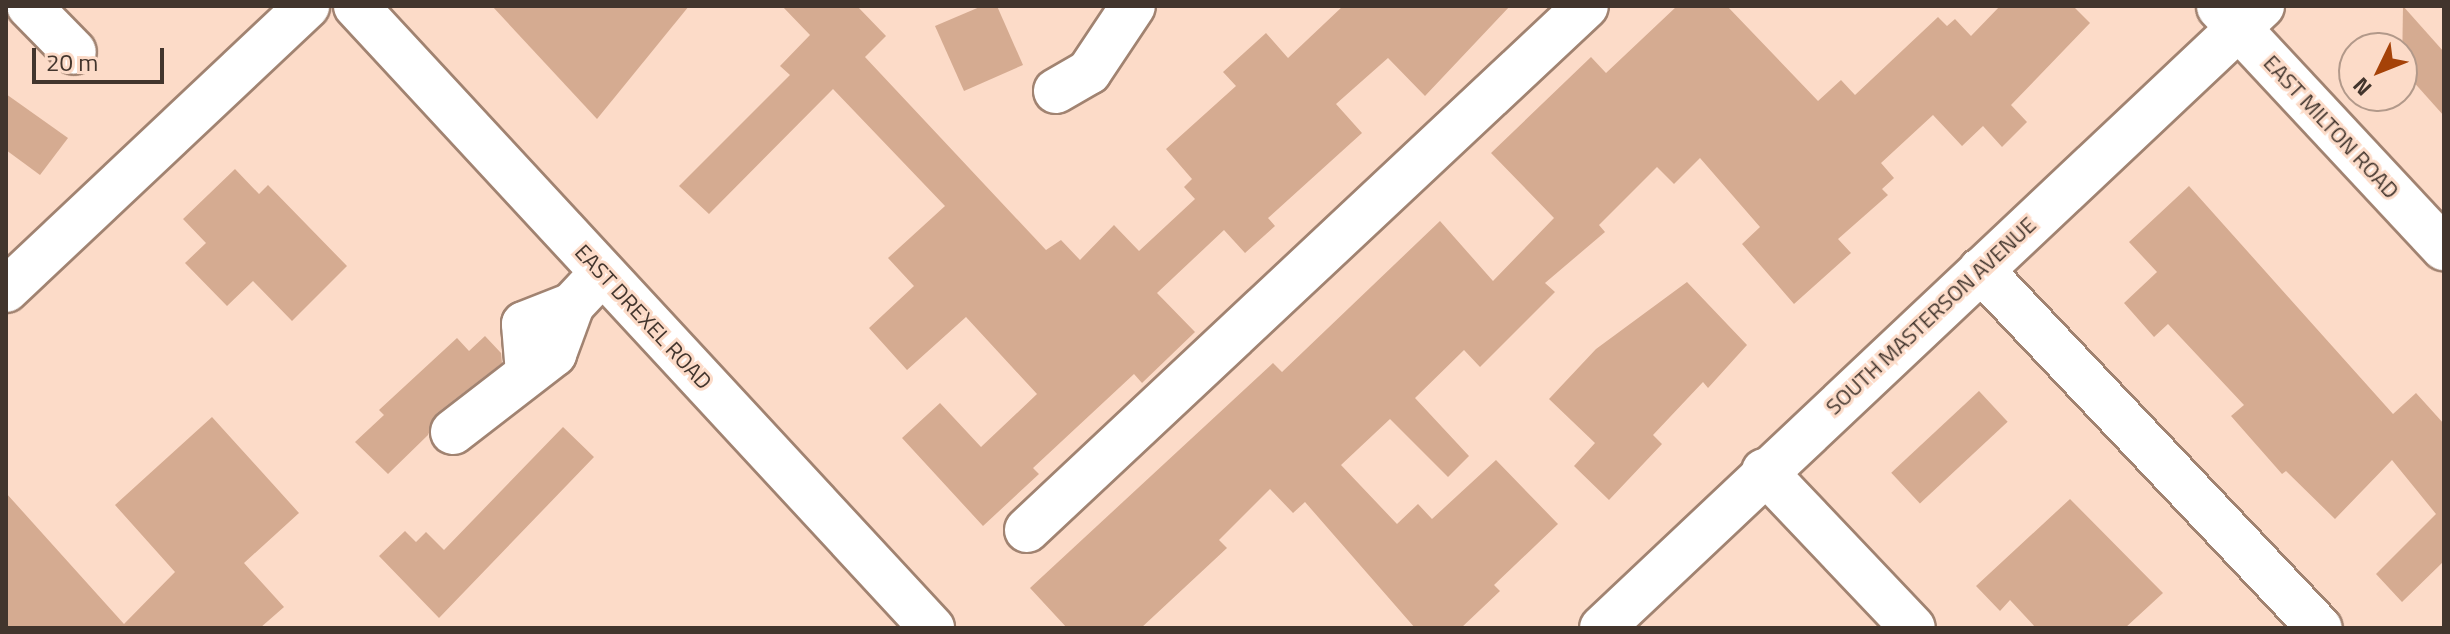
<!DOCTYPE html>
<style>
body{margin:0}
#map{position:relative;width:2450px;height:634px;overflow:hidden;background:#fcdbc8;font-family:"Titillium Web",sans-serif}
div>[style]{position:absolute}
.building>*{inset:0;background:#d5ab91;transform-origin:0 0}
.roads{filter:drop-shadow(2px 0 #a18371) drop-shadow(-2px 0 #a18371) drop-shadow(0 2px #a18371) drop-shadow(0 -2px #a18371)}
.minor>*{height:44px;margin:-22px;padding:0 22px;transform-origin:22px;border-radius:22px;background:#fff}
span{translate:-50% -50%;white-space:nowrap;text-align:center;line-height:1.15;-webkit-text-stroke:6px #fcdbc8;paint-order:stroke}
.street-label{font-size:22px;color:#42352d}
.frame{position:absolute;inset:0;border:8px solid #42352d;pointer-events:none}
.north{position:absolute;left:2338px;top:32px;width:80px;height:80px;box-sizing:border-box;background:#fcdbc8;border:2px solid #b2998a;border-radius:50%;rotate:227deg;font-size:22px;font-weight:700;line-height:32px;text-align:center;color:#42352d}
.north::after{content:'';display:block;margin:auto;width:28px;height:36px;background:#a54208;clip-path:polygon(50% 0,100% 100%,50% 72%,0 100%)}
.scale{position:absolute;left:32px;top:48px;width:132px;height:36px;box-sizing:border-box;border:4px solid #42352d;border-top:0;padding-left:10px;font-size:24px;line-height:28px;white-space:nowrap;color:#42352d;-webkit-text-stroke:6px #fcdbc8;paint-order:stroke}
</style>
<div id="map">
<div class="building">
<div style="clip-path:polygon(492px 6px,689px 6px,597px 119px)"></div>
<div style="clip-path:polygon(782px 6px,857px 6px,886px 36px,865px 57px,1046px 250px,1061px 240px,1080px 260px,1114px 225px,1139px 251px,1195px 199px,1184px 187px,1192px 179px,1166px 149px,1236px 86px,1223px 72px,1266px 33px,1288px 58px,1343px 6px,1510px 6px,1425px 96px,1388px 58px,1336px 104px,1362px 133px,1268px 218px,1275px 226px,1245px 253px,1224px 230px,1157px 293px,1195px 332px,1142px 383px,1134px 374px,1033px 468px,1039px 474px,983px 526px,902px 438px,940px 403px,981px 447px,1037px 394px,966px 317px,907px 370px,869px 328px,914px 286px,888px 258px,945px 206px,833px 89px,709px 214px,679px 186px,790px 75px,780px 66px,810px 35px)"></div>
<div style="clip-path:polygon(982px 6px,997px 6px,1023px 65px,964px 91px,935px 26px)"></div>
<div style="clip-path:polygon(1677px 6px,1727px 6px,1818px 101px,1841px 80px,1855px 95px,1938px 17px,1947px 26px,1955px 19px,1971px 36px,2000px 6px,2073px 6px,2090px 23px,2011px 105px,2027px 122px,2002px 147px,1983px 126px,1962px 146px,1933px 115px,1881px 163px,1894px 178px,1882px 189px,1888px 195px,1838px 239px,1851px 253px,1794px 304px,1742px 244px,1760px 227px,1700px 158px,1674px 184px,1657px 167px,1599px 225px,1605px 232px,1545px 283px,1555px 292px,1480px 367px,1464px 350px,1415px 398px,1469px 456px,1448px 477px,1390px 419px,1341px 465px,1397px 524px,1418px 504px,1432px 519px,1496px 460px,1558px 524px,1494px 585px,1500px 591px,1461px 628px,1415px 628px,1305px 502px,1293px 513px,1270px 489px,1219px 540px,1227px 548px,1141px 628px,1067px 628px,1030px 588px,1273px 363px,1282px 372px,1440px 221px,1493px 281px,1554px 218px,1491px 153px,1591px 57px,1606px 73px)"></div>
<div style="clip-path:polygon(2403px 6px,2444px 52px,2444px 116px,2402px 69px)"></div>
<div style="clip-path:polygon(6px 94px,68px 138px,40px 175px,6px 150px)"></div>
<div style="clip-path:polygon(235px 169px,259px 194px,268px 185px,347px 266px,292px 321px,253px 281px,227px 306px,185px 263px,206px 243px,183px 219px)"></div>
<div style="clip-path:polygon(2189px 186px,2393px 414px,2416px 393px,2444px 424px,2444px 561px,2402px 602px,2376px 574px,2436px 514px,2392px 460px,2335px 519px,2286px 471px,2282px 474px,2231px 416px,2244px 405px,2168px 324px,2154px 337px,2124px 303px,2157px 272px,2129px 242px)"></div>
<div style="clip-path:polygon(1687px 282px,1747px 345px,1708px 388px,1703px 382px,1653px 435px,1662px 444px,1609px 500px,1574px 466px,1595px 443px,1549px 399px,1596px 349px)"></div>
<div style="clip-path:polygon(485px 336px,501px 353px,502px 363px,437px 413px,428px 435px,388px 474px,355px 442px,384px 415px,379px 410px,457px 338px,469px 351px)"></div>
<div style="left:1979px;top:391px;width:42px;height:120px;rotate:47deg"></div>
<div style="clip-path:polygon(212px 417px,299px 513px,244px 563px,284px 607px,260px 628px,6px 628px,6px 493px,124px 624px,175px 572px,115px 505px)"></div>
<div style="clip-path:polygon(563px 427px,594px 457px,439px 618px,379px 556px,405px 531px,416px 542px,426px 532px,444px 550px)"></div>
<div style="clip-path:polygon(2070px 499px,2163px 593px,2125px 628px,2036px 628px,2010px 600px,2000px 611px,1976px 586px)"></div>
</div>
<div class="roads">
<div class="minor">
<div style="left:29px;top:6px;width:64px;rotate:45.6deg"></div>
<div style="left:356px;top:6px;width:848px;rotate:47.2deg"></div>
<div style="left:2219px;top:7px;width:330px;rotate:47deg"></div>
<div style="left:1056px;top:91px;width:38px;rotate:-30deg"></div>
<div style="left:1089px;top:72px;width:79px;rotate:-56.3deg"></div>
<div style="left:1981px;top:270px;width:493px;rotate:46.6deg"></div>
<div style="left:6px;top:290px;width:414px;rotate:-43.3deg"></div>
<div style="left:528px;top:373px;width:49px;rotate:-94.7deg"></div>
<div style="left:524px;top:324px;width:52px;rotate:-21.6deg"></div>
<div style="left:453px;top:432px;width:128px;rotate:-37.7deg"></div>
<div style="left:554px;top:354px;width:52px;rotate:-69.8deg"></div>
<div style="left:572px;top:305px;width:44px;rotate:-46.8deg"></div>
<div style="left:1764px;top:471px;width:216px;rotate:46.5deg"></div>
<div style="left:1027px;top:530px;width:766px;rotate:-43.15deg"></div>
<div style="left:1602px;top:628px;width:907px;rotate:-43.3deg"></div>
</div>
</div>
<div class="street-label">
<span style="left:2331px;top:127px;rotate:47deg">EAST MILTON ROAD</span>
<span style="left:1931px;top:316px;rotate:-43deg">SOUTH MASTERSON AVENUE</span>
<span style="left:643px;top:317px;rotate:47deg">EAST DREXEL ROAD</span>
</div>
<div class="frame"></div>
<div class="north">N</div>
<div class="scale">20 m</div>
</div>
